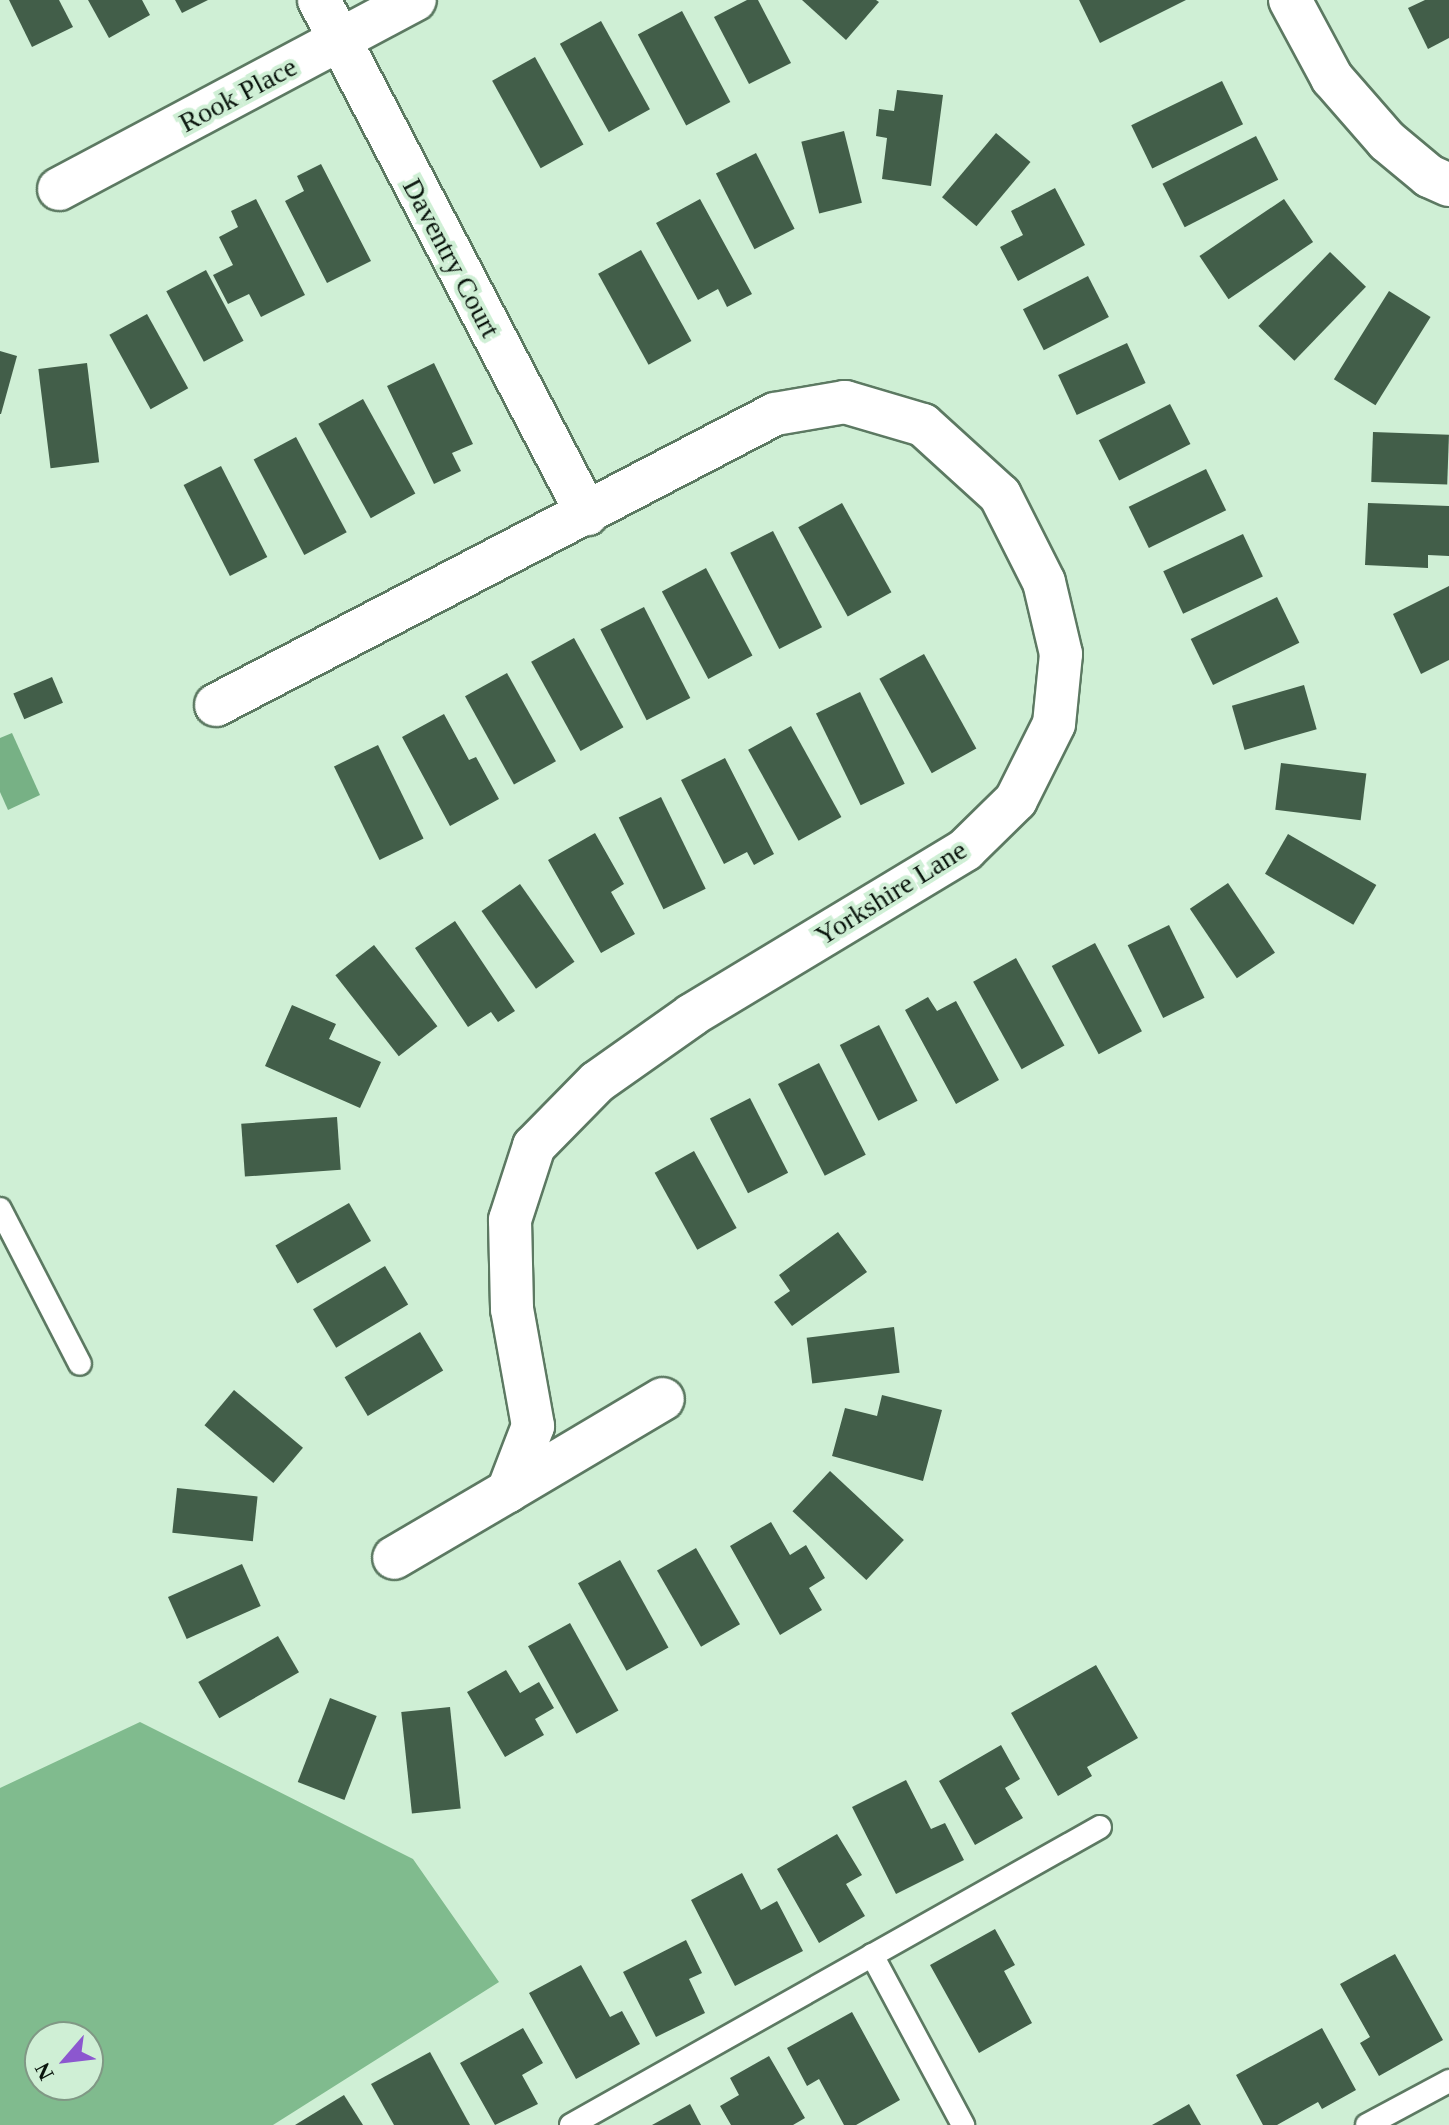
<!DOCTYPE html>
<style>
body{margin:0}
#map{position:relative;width:1449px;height:2125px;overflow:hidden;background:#cfefd5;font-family:"Times New Roman",serif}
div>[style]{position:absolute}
.forest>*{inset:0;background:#80bb8e}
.water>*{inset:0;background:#77b185}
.building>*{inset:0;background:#425e49;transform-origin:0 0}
.roads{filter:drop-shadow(2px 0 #5c7962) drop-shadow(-2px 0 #5c7962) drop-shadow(0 2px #5c7962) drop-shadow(0 -2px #5c7962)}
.service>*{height:22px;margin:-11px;padding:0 11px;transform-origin:11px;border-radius:11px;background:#fff}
.minor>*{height:42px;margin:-21px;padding:0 21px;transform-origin:21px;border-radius:21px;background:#fff}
span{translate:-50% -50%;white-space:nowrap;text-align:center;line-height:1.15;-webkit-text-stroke:8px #cfefd5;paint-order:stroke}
.street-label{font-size:28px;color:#0a150d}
.north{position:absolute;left:24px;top:2021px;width:80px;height:80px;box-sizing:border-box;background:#cfefd5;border:2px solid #809885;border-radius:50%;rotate:242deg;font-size:22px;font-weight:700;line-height:32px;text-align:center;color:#0a150d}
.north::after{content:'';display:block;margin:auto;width:28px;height:36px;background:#8c57cf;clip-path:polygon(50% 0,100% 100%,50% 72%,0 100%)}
</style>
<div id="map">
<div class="forest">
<div style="clip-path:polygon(evenodd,140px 1722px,413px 1859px,499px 1982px,273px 2125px,0 2125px,0 1788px,140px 1722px,40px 2037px,88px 2037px,88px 2085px,40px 2085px,40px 2037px)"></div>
</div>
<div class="water">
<div style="clip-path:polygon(12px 733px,40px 795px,8px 810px,0 792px,0 738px)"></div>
</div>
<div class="building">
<div style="clip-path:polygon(9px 0,59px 0,73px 27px,32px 47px)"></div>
<div style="clip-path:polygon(88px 0,142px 0,150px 15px,109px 38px)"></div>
<div style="clip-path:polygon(175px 0,208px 0,182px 13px)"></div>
<div style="clip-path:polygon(747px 0,758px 0,791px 63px,749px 84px,714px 17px)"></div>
<div style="clip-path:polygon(802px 0,876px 0,879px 2px,846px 40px)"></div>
<div style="clip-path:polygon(1079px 0,1186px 0,1100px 43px)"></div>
<div style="clip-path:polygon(1425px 0,1449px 0,1449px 38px,1428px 49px,1408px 8px)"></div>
<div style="left:682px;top:11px;width:103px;height:50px;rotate:62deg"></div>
<div style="left:601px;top:21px;width:101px;height:47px;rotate:61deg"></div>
<div style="left:535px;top:57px;width:100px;height:49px;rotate:61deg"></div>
<div style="left:1222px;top:81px;width:48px;height:101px;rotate:64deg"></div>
<div style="clip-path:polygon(897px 90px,943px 95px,931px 186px,882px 179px,887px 138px,876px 136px,879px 109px,894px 111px)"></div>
<div style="left:844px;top:131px;width:74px;height:44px;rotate:76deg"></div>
<div style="left:996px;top:133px;width:45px;height:84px;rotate:40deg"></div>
<div style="left:1256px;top:136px;width:49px;height:105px;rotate:63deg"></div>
<div style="left:756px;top:153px;width:85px;height:45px;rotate:63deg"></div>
<div style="clip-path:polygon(321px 164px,371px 261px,327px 283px,285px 201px,304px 191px,297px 176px)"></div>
<div style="clip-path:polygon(1055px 188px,1085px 245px,1018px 281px,1000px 247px,1023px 235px,1011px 211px)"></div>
<div style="clip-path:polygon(256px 199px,305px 295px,261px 317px,249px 294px,228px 304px,213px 275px,233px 265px,219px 237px,238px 227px,231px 211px)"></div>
<div style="clip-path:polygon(700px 199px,752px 294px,727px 307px,718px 289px,698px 300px,656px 223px)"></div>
<div style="left:1284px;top:199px;width:52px;height:102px;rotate:56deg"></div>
<div style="left:641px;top:250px;width:104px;height:49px;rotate:61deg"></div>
<div style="left:1330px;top:252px;width:50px;height:103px;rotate:44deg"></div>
<div style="left:206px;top:270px;width:80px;height:45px;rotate:62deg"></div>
<div style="left:1088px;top:276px;width:46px;height:73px;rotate:63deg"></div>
<div style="left:1389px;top:291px;width:49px;height:104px;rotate:32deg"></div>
<div style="left:147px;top:314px;width:85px;height:43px;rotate:61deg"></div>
<div style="left:1127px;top:343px;width:44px;height:76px;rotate:65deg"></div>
<div style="clip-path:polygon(0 351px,17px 356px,1px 414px,0 414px)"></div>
<div style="left:87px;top:363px;width:100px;height:49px;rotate:83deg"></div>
<div style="clip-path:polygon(434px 363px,473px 444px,452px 453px,461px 471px,434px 484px,387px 386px)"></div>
<div style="left:363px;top:399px;width:108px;height:51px;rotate:61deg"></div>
<div style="left:1170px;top:404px;width:45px;height:80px;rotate:63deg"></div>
<div style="left:1373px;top:432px;width:76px;height:50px;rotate:2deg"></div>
<div style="left:296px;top:437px;width:108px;height:48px;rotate:62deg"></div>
<div style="left:221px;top:466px;width:102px;height:42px;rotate:63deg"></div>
<div style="left:1206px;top:469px;width:46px;height:86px;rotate:64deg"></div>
<div style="left:842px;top:503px;width:102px;height:50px;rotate:61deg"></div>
<div style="clip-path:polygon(1368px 503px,1449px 506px,1449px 556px,1428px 555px,1428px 568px,1365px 565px)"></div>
<div style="left:773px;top:531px;width:108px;height:48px;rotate:63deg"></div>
<div style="left:1243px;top:534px;width:47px;height:88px;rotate:65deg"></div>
<div style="left:706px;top:568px;width:99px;height:50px;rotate:62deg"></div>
<div style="clip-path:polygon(1449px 586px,1449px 660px,1421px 674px,1393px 614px)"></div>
<div style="left:1277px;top:597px;width:51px;height:96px;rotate:64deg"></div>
<div style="left:644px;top:607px;width:102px;height:49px;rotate:63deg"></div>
<div style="left:574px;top:638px;width:102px;height:49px;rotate:61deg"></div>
<div style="left:924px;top:654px;width:108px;height:51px;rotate:61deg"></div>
<div style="left:507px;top:673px;width:101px;height:48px;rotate:61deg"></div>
<div style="left:52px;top:677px;width:28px;height:42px;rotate:67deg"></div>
<div style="left:1304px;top:685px;width:46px;height:75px;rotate:74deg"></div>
<div style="left:860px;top:692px;width:102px;height:49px;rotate:64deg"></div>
<div style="clip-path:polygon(444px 714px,469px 760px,476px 757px,499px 799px,450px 826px,402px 737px)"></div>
<div style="left:791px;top:726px;width:104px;height:49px;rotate:61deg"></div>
<div style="left:378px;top:745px;width:104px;height:49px;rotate:64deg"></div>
<div style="clip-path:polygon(725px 758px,774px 854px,754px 865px,747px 852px,724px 864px,681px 780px)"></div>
<div style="left:1281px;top:763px;width:86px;height:47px;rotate:7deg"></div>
<div style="left:661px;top:797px;width:102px;height:47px;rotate:64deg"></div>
<div style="clip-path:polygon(595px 833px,624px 884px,611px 892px,635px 934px,601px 953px,548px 860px)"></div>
<div style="left:1288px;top:834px;width:102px;height:46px;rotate:30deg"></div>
<div style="left:1228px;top:883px;width:84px;height:46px;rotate:56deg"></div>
<div style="left:520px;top:884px;width:95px;height:47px;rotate:55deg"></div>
<div style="clip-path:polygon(455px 921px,515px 1011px,498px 1022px,491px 1012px,468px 1027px,415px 948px)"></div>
<div style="left:1169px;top:925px;width:81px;height:46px;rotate:64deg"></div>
<div style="left:1095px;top:943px;width:100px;height:49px;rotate:62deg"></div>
<div style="left:374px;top:945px;width:103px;height:49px;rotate:52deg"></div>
<div style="left:1016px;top:958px;width:100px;height:49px;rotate:61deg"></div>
<div style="clip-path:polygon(928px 997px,937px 1011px,956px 1001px,999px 1080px,956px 1104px,905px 1010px)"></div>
<div style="clip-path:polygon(292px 1005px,336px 1024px,329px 1039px,381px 1062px,360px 1108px,265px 1066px)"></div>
<div style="left:879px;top:1025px;width:85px;height:44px;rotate:63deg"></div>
<div style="left:819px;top:1063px;width:103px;height:46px;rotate:63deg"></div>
<div style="left:750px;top:1098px;width:84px;height:45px;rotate:63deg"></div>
<div style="left:337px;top:1117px;width:53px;height:96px;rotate:86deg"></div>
<div style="left:694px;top:1151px;width:88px;height:45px;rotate:61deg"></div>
<div style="left:349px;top:1203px;width:44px;height:85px;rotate:60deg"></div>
<div style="clip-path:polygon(838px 1232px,867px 1272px,792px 1326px,774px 1302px,790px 1291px,779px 1275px)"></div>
<div style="left:385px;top:1266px;width:45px;height:84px;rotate:59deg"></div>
<div style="left:894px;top:1327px;width:46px;height:88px;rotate:83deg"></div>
<div style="left:420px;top:1332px;width:45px;height:88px;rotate:59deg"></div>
<div style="left:234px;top:1390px;width:90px;height:46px;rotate:40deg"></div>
<div style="clip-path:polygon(882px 1395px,942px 1410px,923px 1481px,832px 1456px,845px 1408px,877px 1416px)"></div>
<div style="left:830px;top:1471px;width:101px;height:55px;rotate:43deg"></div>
<div style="left:177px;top:1488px;width:81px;height:45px;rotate:6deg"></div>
<div style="clip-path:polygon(771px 1522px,790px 1555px,806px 1545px,825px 1578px,809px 1588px,822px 1610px,780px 1635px,730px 1546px)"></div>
<div style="left:696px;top:1548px;width:88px;height:45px;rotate:60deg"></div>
<div style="left:620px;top:1560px;width:100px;height:48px;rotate:61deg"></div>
<div style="left:242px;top:1564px;width:46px;height:81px;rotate:66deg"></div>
<div style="left:570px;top:1623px;width:100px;height:48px;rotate:61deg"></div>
<div style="left:278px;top:1636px;width:42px;height:92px;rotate:60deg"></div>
<div style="clip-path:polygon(1096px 1665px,1138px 1738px,1087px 1767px,1092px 1776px,1058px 1796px,1011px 1713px)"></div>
<div style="clip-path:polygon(506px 1670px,520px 1693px,539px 1682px,554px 1708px,535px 1719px,544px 1735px,505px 1757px,467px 1692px)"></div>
<div style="left:330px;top:1698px;width:50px;height:90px;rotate:21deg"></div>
<div style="left:450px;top:1707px;width:102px;height:49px;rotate:84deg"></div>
<div style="clip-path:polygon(1001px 1745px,1020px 1779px,1005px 1788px,1023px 1818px,975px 1845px,939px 1781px)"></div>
<div style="clip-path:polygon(906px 1780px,931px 1829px,945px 1823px,964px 1860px,896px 1894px,852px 1807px)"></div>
<div style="clip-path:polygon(837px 1834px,862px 1875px,846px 1884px,865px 1916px,819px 1943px,777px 1869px)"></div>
<div style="clip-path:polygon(742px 1873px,761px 1910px,777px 1901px,803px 1951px,735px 1986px,691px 1900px)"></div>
<div style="clip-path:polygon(995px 1929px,1015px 1965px,1004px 1971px,1032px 2023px,979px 2053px,930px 1965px)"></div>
<div style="clip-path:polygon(686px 1940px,702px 1973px,689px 1979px,705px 2013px,656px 2037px,623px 1972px)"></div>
<div style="clip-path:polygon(1395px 1954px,1443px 2040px,1379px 2076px,1360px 2043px,1370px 2037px,1340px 1984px)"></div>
<div style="clip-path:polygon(581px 1965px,610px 2017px,622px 2011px,640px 2044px,576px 2079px,529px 1993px)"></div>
<div style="clip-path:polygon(852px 2012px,900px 2100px,856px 2125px,844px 2125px,819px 2079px,807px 2086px,787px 2048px)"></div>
<div style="clip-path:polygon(523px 2028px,543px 2063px,522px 2075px,538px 2104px,495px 2125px,460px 2063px)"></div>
<div style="clip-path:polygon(1322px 2028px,1356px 2090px,1322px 2109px,1318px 2102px,1277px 2125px,1263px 2125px,1236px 2075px)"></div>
<div style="clip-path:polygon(430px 2052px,470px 2125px,394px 2125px,371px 2084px)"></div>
<div style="clip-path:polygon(769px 2056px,805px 2118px,793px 2125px,731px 2125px,720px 2106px,739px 2095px,730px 2078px)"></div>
<div style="clip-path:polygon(344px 2095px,363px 2125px,295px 2125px)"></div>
<div style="clip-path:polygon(690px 2104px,701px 2125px,652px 2125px)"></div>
<div style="clip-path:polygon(1189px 2104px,1201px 2125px,1152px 2125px)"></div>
</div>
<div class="roads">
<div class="service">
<div style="left:0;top:1209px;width:174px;rotate:62.7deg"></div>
<div style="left:872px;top:1955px;width:193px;rotate:61.8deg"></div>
<div style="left:571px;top:2125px;width:607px;rotate:-29.39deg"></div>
<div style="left:1367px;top:2125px;width:93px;rotate:-28.2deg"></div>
</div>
<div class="minor">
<div style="left:319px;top:0;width:580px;rotate:62.46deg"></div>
<div style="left:1290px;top:0;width:89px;rotate:61.7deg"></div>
<div style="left:1332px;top:78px;width:84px;rotate:48.9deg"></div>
<div style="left:1387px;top:141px;width:55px;rotate:39.8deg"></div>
<div style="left:1429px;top:176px;width:22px;rotate:24deg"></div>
<div style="left:59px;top:189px;width:403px;rotate:-28deg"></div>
<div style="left:216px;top:705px;width:630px;rotate:-27.5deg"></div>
<div style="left:775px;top:414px;width:71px;rotate:-9.7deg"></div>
<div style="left:845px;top:402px;width:81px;rotate:16.4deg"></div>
<div style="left:923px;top:425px;width:104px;rotate:42.3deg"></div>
<div style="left:1000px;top:495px;width:97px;rotate:63.2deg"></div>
<div style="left:1044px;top:582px;width:74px;rotate:76.7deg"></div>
<div style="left:1061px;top:654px;width:70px;rotate:95.7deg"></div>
<div style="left:1054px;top:724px;width:85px;rotate:116.6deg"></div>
<div style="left:1016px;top:800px;width:71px;rotate:135.6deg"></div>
<div style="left:965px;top:850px;width:319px;rotate:148.9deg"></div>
<div style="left:692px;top:1015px;width:116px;rotate:144.8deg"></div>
<div style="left:597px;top:1082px;width:90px;rotate:134.5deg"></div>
<div style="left:534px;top:1146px;width:78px;rotate:108deg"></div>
<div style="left:510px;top:1220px;width:89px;rotate:88.7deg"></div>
<div style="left:512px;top:1309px;width:119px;rotate:79.8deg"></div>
<div style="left:533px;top:1426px;width:70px;rotate:111deg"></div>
<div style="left:508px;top:1491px;width:132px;rotate:149.6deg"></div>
<div style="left:508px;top:1491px;width:180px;rotate:-30.7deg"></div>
</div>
</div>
<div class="street-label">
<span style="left:238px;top:95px;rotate:-28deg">Rook Place</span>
<span style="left:451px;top:258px;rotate:62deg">Daventry Court</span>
<span style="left:891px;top:893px;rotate:-32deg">Yorkshire Lane</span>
</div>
<div class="north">N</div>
</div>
